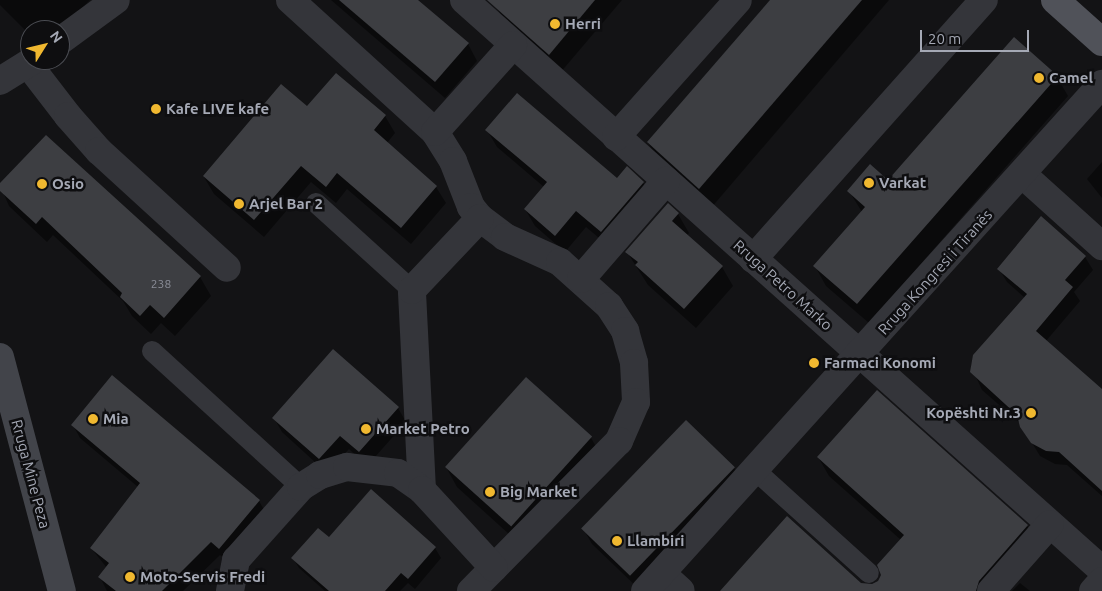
<!DOCTYPE html>
<meta charset="utf-8">
<style>
body{margin:0}
#map{position:relative;width:1102px;height:591px;overflow:hidden;background:#131315;font-family:Ubuntu,sans-serif}
div>[style]{position:absolute}
.shadow>*{inset:0;background:#0007}
.building>*{inset:0;background:#3d3e42;transform-origin:0 0}
.lane>*{height:20px;margin:-10px;padding:0 10px;transform-origin:10px;border-radius:10px;background:#34353a}
.street>*{height:28px;margin:-14px;padding:0 14px;transform-origin:14px;border-radius:14px;background:#34353a}
.secondary>*{height:28px;margin:-14px;padding:0 14px;transform-origin:14px;border-radius:14px;background:#42444a}
.primary>*{height:28px;margin:-14px;padding:0 14px;transform-origin:14px;border-radius:14px;background:#505259}
.dots>*{width:14px;height:14px;translate:-50% -50%;box-sizing:border-box;border:2px solid #0e0e10;border-radius:50%}
span{translate:-50% -50%;white-space:nowrap;text-align:center;line-height:1.15;-webkit-text-stroke:5px #0e0e10;paint-order:stroke}
.number-label{font-size:12px;color:#8b8e98}
.number-label span{-webkit-text-stroke-width:0}
.poi-label{font-size:15px;color:#a5a9b5;font-weight:700}
.left{translate:0 -50%;text-align:left}
.right{translate:-100% -50%;text-align:right}
.street-label{font-size:15px;color:#a5a9b5}
.north{position:absolute;left:20px;top:20px;width:50px;height:50px;box-sizing:border-box;background:#0e0e10;border:1px solid #4a4c52;border-radius:50%;rotate:54deg;font-size:14px;font-weight:700;line-height:20px;text-align:center;color:#a5a9b5}
.north::after{content:'';display:block;margin:auto;width:18px;height:22px;background:#f0b830;clip-path:polygon(50% 0,100% 100%,50% 72%,0 100%)}
.scale{position:absolute;left:920px;top:30px;width:109px;height:22px;box-sizing:border-box;border:2px solid #a5a9b5;border-top:0;padding-left:6px;font-size:15px;line-height:18px;white-space:nowrap;color:#a5a9b5;-webkit-text-stroke:4px #0e0e10;paint-order:stroke}
</style>
<div id="map">
<div class="shadow">
<div style="clip-path:polygon(0 0,90px 0,60px 30px,43px 30px,38px 25px,29px 34px,0 5px)"></div>
<div style="clip-path:polygon(331px 0,416px 0,468px 44px,477px 61px,445px 98px)"></div>
<div style="clip-path:polygon(501px 0,622px 0,560px 73px,507px 26px,496px 6px)"></div>
<div style="clip-path:polygon(772px 0,889px 0,711px 208px,660px 162px,648px 143px)"></div>
<div style="clip-path:polygon(336px 74px,385px 116px,395px 133px,387px 143px,436px 187px,446px 203px,411px 244px,347px 189px,336px 203px,311px 182px,264px 237px,214px 194px,204px 177px,307px 108px)"></div>
<div style="clip-path:polygon(1057px 77px,1068px 96px,869px 323px,826px 286px,815px 266px,862px 212px,849px 191px,888px 182px)"></div>
<div style="clip-path:polygon(487px 130px,617px 179px,627px 168px,643px 183px,653px 200px,611px 248px,586px 227px,565px 252px,535px 226px,525px 209px,544px 187px,497px 147px)"></div>
<div style="clip-path:polygon(1102px 162px,1102px 198px,1087px 179px)"></div>
<div style="clip-path:polygon(0 185px,200px 277px,211px 296px,175px 336px,161px 323px,151px 334px,132px 316px,123px 301px,53px 235px,47px 242px,9px 206px)"></div>
<div style="clip-path:polygon(678px 214px,689px 233px,686px 236px,722px 267px,733px 286px,696px 328px,648px 285px,627px 252px)"></div>
<div style="clip-path:polygon(1085px 257px,1093px 270px,1074px 292px,1080px 301px,1046px 341px,1102px 391px,1102px 496px,1067px 465px,1055px 464px,1040px 456px,1020px 423px,982px 390px,971px 366px,974px 356px,1025px 298px,1007px 282px,999px 269px)"></div>
<div style="clip-path:polygon(113px 377px,259px 501px,267px 515px,227px 561px,220px 555px,183px 591px,107px 591px,100px 577px,107px 568px,91px 548px,138px 487px,80px 438px,73px 425px)"></div>
<div style="clip-path:polygon(878px 392px,1027px 526px,1038px 545px,1000px 591px,722px 591px,872px 586px,879px 581px,901px 540px,829px 476px,818px 457px)"></div>
<div style="clip-path:polygon(398px 408px,406px 422px,367px 466px,349px 449px,327px 473px,282px 432px,274px 418px)"></div>
<div style="clip-path:polygon(686px 422px,734px 468px,743px 482px,641px 591px,592px 544px,584px 530px)"></div>
<div style="clip-path:polygon(591px 438px,602px 457px,521px 545px,457px 487px,446px 467px)"></div>
<div style="clip-path:polygon(329px 539px,435px 548px,441px 558px,415px 589px,408px 583px,400px 591px,325px 591px,299px 568px,293px 558px)"></div>
<div style="clip-path:polygon(1020px 583px,1030px 591px,1012px 591px)"></div>
</div>
<div class="building">
<div style="clip-path:polygon(339px 0,418px 0,469px 43px,435px 82px)"></div>
<div style="clip-path:polygon(487px 0,595px 0,549px 55px)"></div>
<div style="clip-path:polygon(770px 0,862px 0,699px 189px,647px 142px)"></div>
<div style="clip-path:polygon(1014px 37px,1058px 76px,857px 304px,813px 266px,865px 207px,847px 191px,870px 164px,888px 180px)"></div>
<div style="clip-path:polygon(336px 73px,386px 115px,374px 130px,437px 186px,401px 228px,337px 173px,326px 187px,301px 166px,254px 220px,203px 176px,281px 84px,307px 106px)"></div>
<div style="clip-path:polygon(517px 93px,617px 178px,627px 166px,644px 182px,601px 232px,576px 211px,555px 236px,524px 209px,547px 182px,485px 130px)"></div>
<div style="clip-path:polygon(46px 135px,201px 276px,164px 318px,150px 305px,140px 316px,120px 297px,122px 293px,42px 217px,36px 224px,0 191px,0 183px)"></div>
<div style="clip-path:polygon(668px 203px,679px 213px,672px 221px,723px 266px,684px 309px,635px 265px,638px 262px,625px 252px)"></div>
<div style="clip-path:polygon(1041px 216px,1086px 256px,1065px 280px,1073px 287px,1036px 331px,1102px 389px,1102px 491px,1059px 452px,1046px 451px,1031px 443px,1020px 427px,1017px 415px,970px 372px,973px 355px,1027px 294px,997px 269px)"></div>
<div style="clip-path:polygon(333px 349px,399px 407px,359px 452px,340px 436px,319px 459px,272px 418px)"></div>
<div style="clip-path:polygon(112px 375px,260px 500px,219px 549px,211px 542px,162px 591px,116px 591px,98px 577px,109px 563px,90px 548px,140px 483px,71px 425px)"></div>
<div style="left:526px;top:377px;width:89px;height:121px;rotate:42deg"></div>
<div style="clip-path:polygon(877px 390px,1028px 525px,979px 581px,976px 591px,720px 591px,787px 516px,861px 583px,872px 584px,878px 581px,881px 575px,877px 565px,904px 535px,817px 457px)"></div>
<div style="left:686px;top:420px;width:68px;height:151px;rotate:44deg"></div>
<div style="clip-path:polygon(371px 489px,436px 547px,408px 579px,401px 573px,385px 591px,329px 591px,291px 558px,318px 528px,329px 537px)"></div>
</div>
<div class="lane">
<div style="left:316px;top:203px;width:130px;rotate:42.2deg"></div>
<div style="left:152px;top:351px;width:202px;rotate:42.4deg"></div>
<div style="left:756px;top:471px;width:152px;rotate:42.1deg"></div>
</div>
<div class="street">
<div style="left:290px;top:0;width:196px;rotate:42.3deg"></div>
<div style="left:435px;top:132px;width:34px;rotate:58deg"></div>
<div style="left:453px;top:161px;width:49px;rotate:68.6deg"></div>
<div style="left:471px;top:207px;width:14px;rotate:51deg"></div>
<div style="left:480px;top:218px;width:31px;rotate:37deg"></div>
<div style="left:505px;top:237px;width:60px;rotate:24.4deg"></div>
<div style="left:560px;top:262px;width:66px;rotate:41.9deg"></div>
<div style="left:609px;top:306px;width:30px;rotate:57deg"></div>
<div style="left:625px;top:331px;width:33px;rotate:74deg"></div>
<div style="left:634px;top:363px;width:39px;rotate:87deg"></div>
<div style="left:636px;top:402px;width:43px;rotate:113.6deg"></div>
<div style="left:619px;top:441px;width:211px;rotate:134.6deg"></div>
<div style="left:464px;top:0;width:856px;rotate:41.78deg"></div>
<div style="left:60px;top:41px;width:69px;rotate:-36.2deg"></div>
<div style="left:28px;top:64px;width:66px;rotate:52.4deg"></div>
<div style="left:68px;top:116px;width:47px;rotate:48.5deg"></div>
<div style="left:99px;top:151px;width:173px;rotate:42.4deg"></div>
<div style="left:0;top:81px;width:39px;rotate:-32deg"></div>
<div style="left:435px;top:132px;width:117px;rotate:-48.1deg"></div>
<div style="left:616px;top:137px;width:183px;rotate:-48.3deg"></div>
<div style="left:1022px;top:174px;width:108px;rotate:42deg"></div>
<div style="left:753px;top:259px;width:347px;rotate:-48.3deg"></div>
<div style="left:581px;top:279px;width:130px;rotate:-49.1deg"></div>
<div style="left:422px;top:490px;width:200px;rotate:-92.9deg"></div>
<div style="left:412px;top:290px;width:99px;rotate:-46.6deg"></div>
<div style="left:662px;top:574px;width:25px;rotate:42deg"></div>
<div style="left:230px;top:591px;width:32px;rotate:-79deg"></div>
<div style="left:236px;top:560px;width:98px;rotate:-48.3deg"></div>
<div style="left:301px;top:487px;width:22px;rotate:-32deg"></div>
<div style="left:320px;top:475px;width:28px;rotate:-17deg"></div>
<div style="left:347px;top:467px;width:51px;rotate:6.7deg"></div>
<div style="left:398px;top:473px;width:29px;rotate:35deg"></div>
<div style="left:422px;top:490px;width:106px;rotate:47.3deg"></div>
<div style="left:645px;top:591px;width:683px;rotate:-47.97deg"></div>
<div style="left:991px;top:591px;width:89px;rotate:-48.6deg"></div>
<div style="left:1093px;top:591px;width:13px;rotate:-48deg"></div>
</div>
<div class="secondary">
<div style="left:0;top:357px;width:242px;rotate:75.2deg"></div>
</div>
<div class="primary">
<div style="left:1055px;top:0;width:63px;rotate:41.8deg"></div>
</div>
<div class="dots">
<div style="left:555px;top:24px;background:#f0b830"></div>
<div style="left:1039px;top:78px;background:#f0b830"></div>
<div style="left:156px;top:109px;background:#f0b830"></div>
<div style="left:869px;top:183px;background:#f0b830"></div>
<div style="left:42px;top:184px;background:#f0b830"></div>
<div style="left:239px;top:204px;background:#f0b830"></div>
<div style="left:814px;top:363px;background:#f0b830"></div>
<div style="left:1031px;top:413px;background:#f0b830"></div>
<div style="left:93px;top:419px;background:#f0b830"></div>
<div style="left:366px;top:429px;background:#f0b830"></div>
<div style="left:490px;top:492px;background:#f0b830"></div>
<div style="left:617px;top:541px;background:#f0b830"></div>
<div style="left:130px;top:577px;background:#f0b830"></div>
</div>
<div class="number-label">
<span style="left:161px;top:284px">238</span>
</div>
<div class="poi-label">
<span class="left" style="left:565px;top:24px">Herri</span>
<span class="left" style="left:1049px;top:78px">Camel</span>
<span class="left" style="left:166px;top:109px">Kafe LIVE kafe</span>
<span class="left" style="left:879px;top:183px">Varkat</span>
<span class="left" style="left:52px;top:184px">Osio</span>
<span class="left" style="left:249px;top:204px">Arjel Bar 2</span>
<span class="left" style="left:824px;top:363px">Farmaci Konomi</span>
<span class="right" style="left:1021px;top:413px">Kopështi Nr.3</span>
<span class="left" style="left:103px;top:419px">Mia</span>
<span class="left" style="left:376px;top:429px">Market Petro</span>
<span class="left" style="left:500px;top:492px">Big Market</span>
<span class="left" style="left:627px;top:541px">Llambiri</span>
<span class="left" style="left:140px;top:577px">Moto-Servis Fredi</span>
</div>
<div class="street-label">
<span style="left:935px;top:272px;rotate:-48deg">Rruga Kongresi i Tiranës</span>
<span style="left:783px;top:285px;rotate:42deg">Rruga Petro Marko</span>
<span style="left:31px;top:474px;rotate:75deg">Rruga Mine Peza</span>
</div>
<div class="north">N</div>
<div class="scale">20 m</div>
</div>
